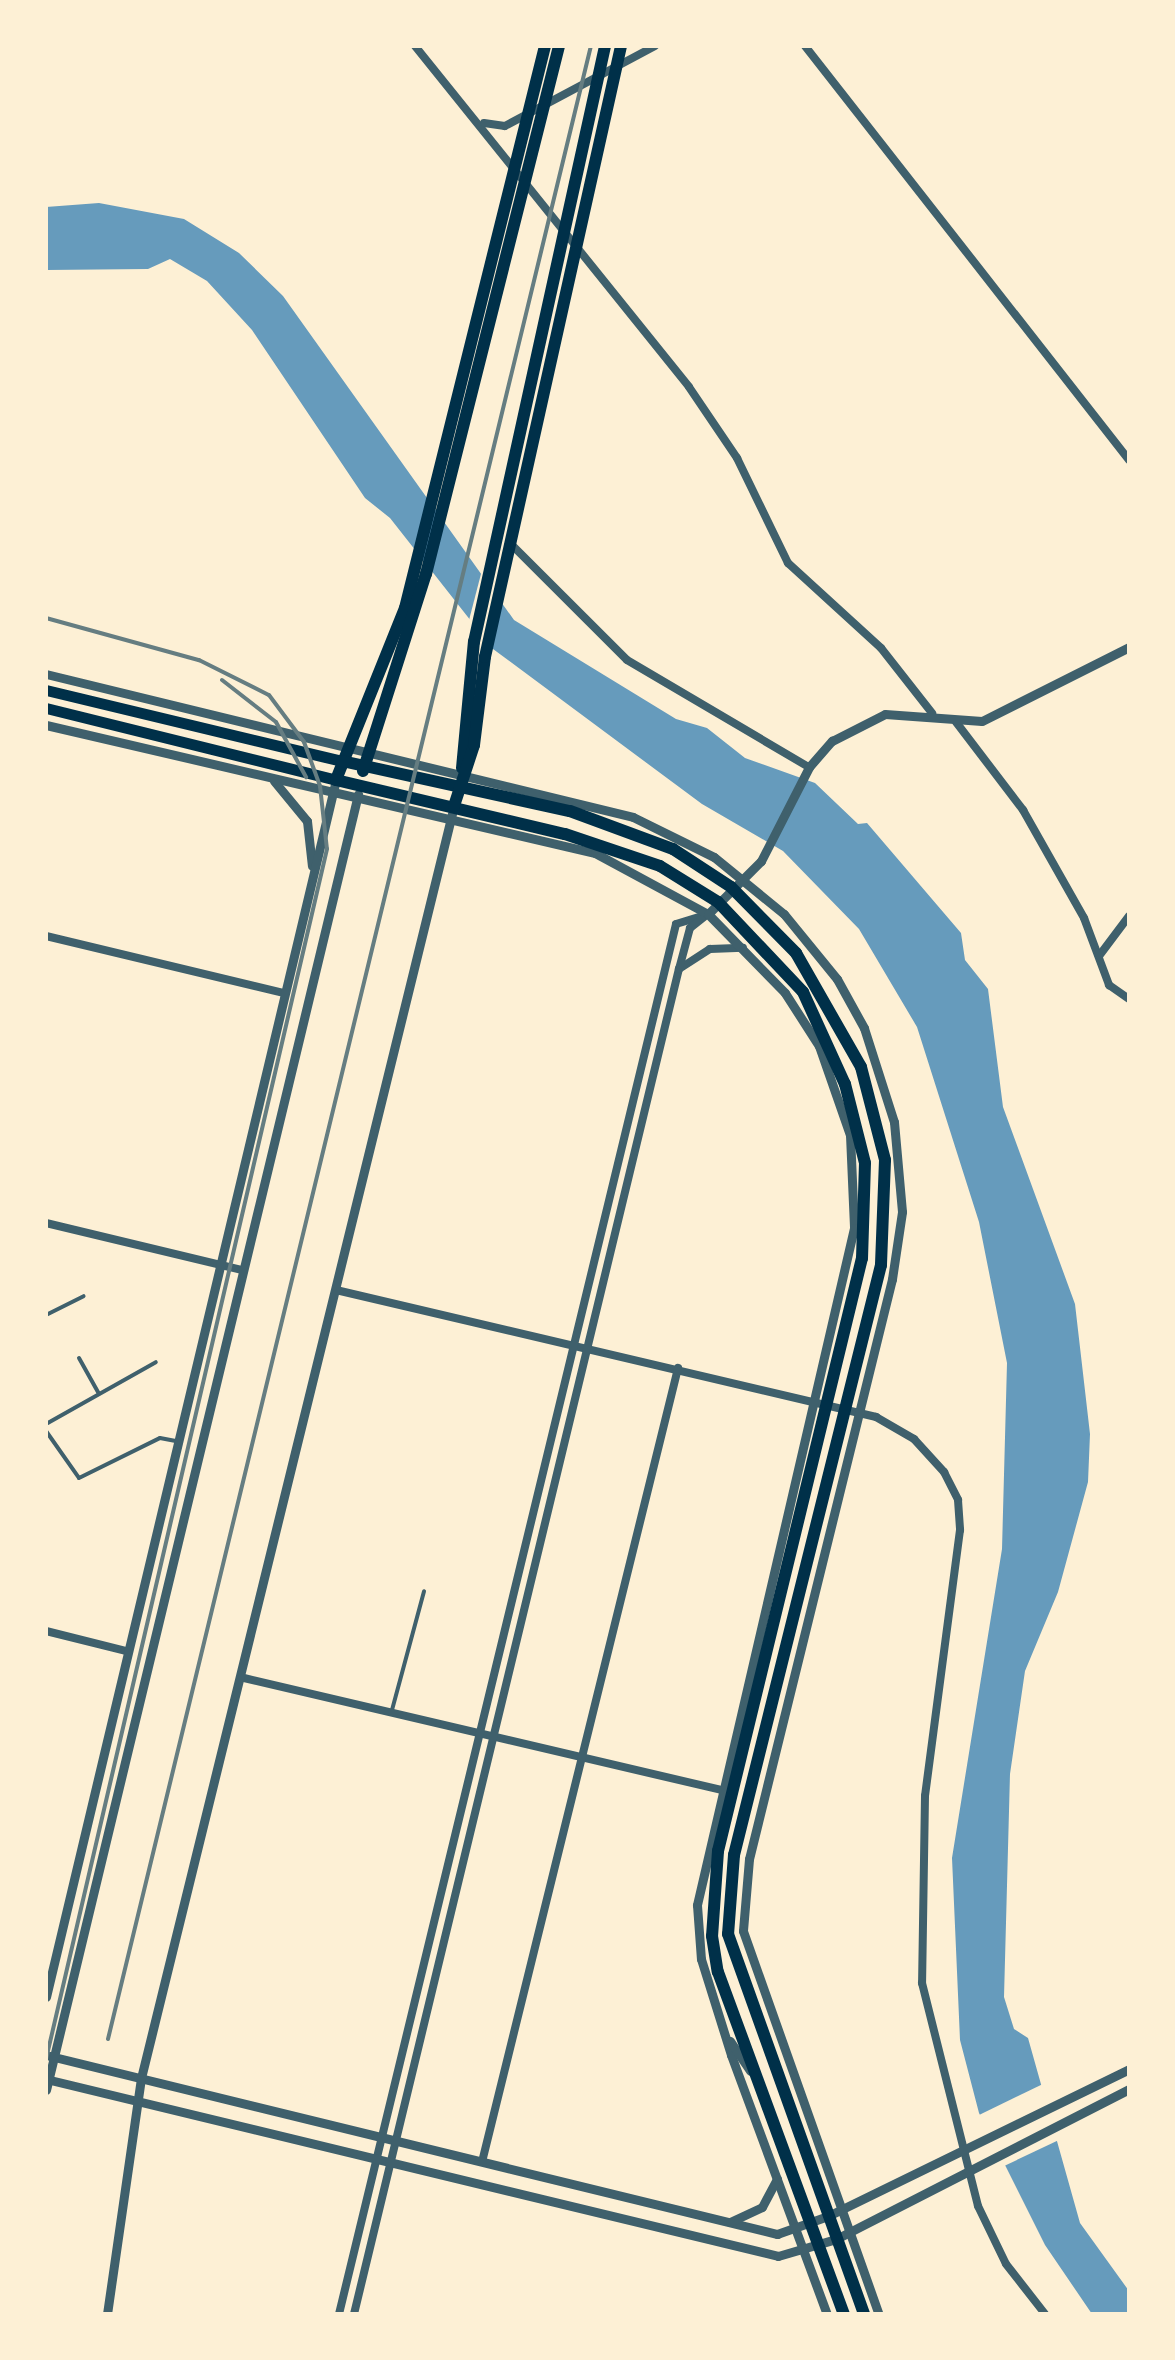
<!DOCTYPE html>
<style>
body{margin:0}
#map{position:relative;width:1175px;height:2360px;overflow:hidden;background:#fdf0d5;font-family:Lato,sans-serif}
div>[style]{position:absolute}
.water>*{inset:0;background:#669bbc}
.pier>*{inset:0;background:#fdf0d5}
.service>*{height:4px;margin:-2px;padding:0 2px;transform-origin:2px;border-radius:2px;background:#3f606c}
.minor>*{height:8px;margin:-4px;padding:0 4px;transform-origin:4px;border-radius:4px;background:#3f606c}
.tertiary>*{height:9px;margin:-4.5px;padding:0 4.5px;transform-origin:4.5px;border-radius:4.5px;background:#3f606c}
.secondary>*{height:11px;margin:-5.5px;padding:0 5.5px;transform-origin:5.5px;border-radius:5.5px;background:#003049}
.primary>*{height:12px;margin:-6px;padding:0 6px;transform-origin:6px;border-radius:6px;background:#003049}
.rail>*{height:4px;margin:-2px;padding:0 2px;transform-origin:2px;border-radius:2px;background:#657d81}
span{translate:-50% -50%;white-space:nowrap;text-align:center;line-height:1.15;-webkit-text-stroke:7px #fdf0d5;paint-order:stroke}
.frame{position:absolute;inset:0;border:48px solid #fdf0d5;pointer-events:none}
</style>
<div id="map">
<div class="water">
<div style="clip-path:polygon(99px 203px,184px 219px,239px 253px,283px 296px,514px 620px,676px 719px,707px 728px,745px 758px,815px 783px,858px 824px,867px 823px,961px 933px,965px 960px,988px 989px,1003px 1107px,1075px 1304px,1090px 1434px,1088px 1482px,1058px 1592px,1025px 1671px,1010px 1774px,1004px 1997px,1014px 2029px,1028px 2038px,1080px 2223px,1129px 2291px,1129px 2314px,1092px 2314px,1045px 2245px,979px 2113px,960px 2040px,952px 1858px,1002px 1549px,1007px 1363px,979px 1222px,917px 1027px,859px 929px,783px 851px,702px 804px,493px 649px,390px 518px,365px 498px,252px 330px,207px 281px,170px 259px,148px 269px,46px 270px,46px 207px)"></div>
</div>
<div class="pier">
<div style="clip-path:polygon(482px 570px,503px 598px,491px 652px,468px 624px)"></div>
<div style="clip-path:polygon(1045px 2083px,1061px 2139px,1002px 2167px,977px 2116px)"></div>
</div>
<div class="service">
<div style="left:46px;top:1315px;width:42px;rotate:-26.6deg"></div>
<div style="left:79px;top:1358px;width:41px;rotate:60.9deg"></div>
<div style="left:46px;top:1424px;width:126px;rotate:-29.4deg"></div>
<div style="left:46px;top:1431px;width:57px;rotate:54.9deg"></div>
<div style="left:79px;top:1478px;width:90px;rotate:-26.3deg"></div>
<div style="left:160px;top:1438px;width:16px;rotate:11deg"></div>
<div style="left:1129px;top:1596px;width:36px;rotate:90deg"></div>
<div style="left:392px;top:1710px;width:123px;rotate:-74.9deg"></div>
</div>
<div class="minor">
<div style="left:415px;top:46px;width:437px;rotate:51.2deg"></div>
<div style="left:689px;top:387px;width:86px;rotate:55.9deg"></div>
<div style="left:737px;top:458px;width:117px;rotate:64.1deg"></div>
<div style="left:788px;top:563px;width:126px;rotate:42.4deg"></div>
<div style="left:881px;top:648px;width:83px;rotate:51.9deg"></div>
<div style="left:805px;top:46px;width:526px;rotate:51.95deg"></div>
<div style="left:484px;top:123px;width:21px;rotate:8deg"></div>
<div style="left:505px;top:126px;width:170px;rotate:-28.1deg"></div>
<div style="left:510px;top:543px;width:165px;rotate:45deg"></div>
<div style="left:627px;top:660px;width:211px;rotate:30.5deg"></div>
<div style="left:956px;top:722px;width:111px;rotate:52.7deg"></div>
<div style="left:1023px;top:810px;width:124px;rotate:60.5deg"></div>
<div style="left:1084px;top:918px;width:72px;rotate:69.5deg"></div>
<div style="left:1109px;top:985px;width:24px;rotate:35deg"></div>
<div style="left:46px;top:936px;width:245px;rotate:13.5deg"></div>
<div style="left:1099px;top:956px;width:50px;rotate:-53.1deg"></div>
<div style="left:679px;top:969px;width:37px;rotate:-33deg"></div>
<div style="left:710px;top:949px;width:33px;rotate:-2deg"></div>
<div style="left:46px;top:1223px;width:202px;rotate:13.5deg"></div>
<div style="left:336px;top:1290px;width:555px;rotate:13.23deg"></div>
<div style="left:876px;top:1417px;width:44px;rotate:30.1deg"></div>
<div style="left:914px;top:1439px;width:45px;rotate:47.7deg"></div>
<div style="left:944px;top:1472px;width:31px;rotate:63deg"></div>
<div style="left:958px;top:1500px;width:30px;rotate:86deg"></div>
<div style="left:960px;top:1530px;width:268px;rotate:97.5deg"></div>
<div style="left:925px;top:1796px;width:187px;rotate:90.9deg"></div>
<div style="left:922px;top:1983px;width:230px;rotate:75.9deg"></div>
<div style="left:978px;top:2206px;width:64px;rotate:64.2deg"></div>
<div style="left:1006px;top:2264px;width:63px;rotate:52deg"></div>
<div style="left:46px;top:1631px;width:82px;rotate:14deg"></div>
<div style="left:244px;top:1678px;width:488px;rotate:13.2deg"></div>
<div style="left:482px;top:2162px;width:818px;rotate:-76.13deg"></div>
<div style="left:339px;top:2314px;width:1430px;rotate:-76.37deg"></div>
<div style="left:676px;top:924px;width:34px;rotate:-17deg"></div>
<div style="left:354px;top:2314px;width:1384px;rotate:-76.42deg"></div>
<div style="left:679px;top:969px;width:42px;rotate:-75deg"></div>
<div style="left:690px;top:928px;width:18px;rotate:-38deg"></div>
</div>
<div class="tertiary">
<div style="left:46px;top:674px;width:604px;rotate:13.69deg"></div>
<div style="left:633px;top:817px;width:90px;rotate:26.3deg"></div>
<div style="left:714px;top:857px;width:90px;rotate:39.2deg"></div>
<div style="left:784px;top:914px;width:84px;rotate:50.8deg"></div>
<div style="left:837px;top:979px;width:56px;rotate:61.1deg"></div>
<div style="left:864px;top:1028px;width:99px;rotate:72.3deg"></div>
<div style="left:894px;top:1122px;width:90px;rotate:84.9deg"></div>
<div style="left:902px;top:1212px;width:68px;rotate:98.5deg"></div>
<div style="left:892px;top:1279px;width:597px;rotate:103.85deg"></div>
<div style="left:749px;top:1859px;width:72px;rotate:94.8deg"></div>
<div style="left:743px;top:1931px;width:406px;rotate:70.5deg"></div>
<div style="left:46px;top:725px;width:564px;rotate:13.12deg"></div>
<div style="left:595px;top:853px;width:128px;rotate:28.4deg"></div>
<div style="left:708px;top:914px;width:110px;rotate:45.7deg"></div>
<div style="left:785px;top:993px;width:63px;rotate:57.3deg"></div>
<div style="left:819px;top:1046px;width:94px;rotate:70.8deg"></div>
<div style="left:850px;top:1135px;width:93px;rotate:87.5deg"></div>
<div style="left:854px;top:1228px;width:695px;rotate:103.06deg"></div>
<div style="left:697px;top:1905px;width:54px;rotate:85.8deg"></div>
<div style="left:701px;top:1959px;width:101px;rotate:72.6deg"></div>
<div style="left:731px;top:2055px;width:276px;rotate:69.7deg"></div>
<div style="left:274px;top:781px;width:52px;rotate:50.5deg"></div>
<div style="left:307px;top:821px;width:45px;rotate:83.7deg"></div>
<div style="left:708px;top:914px;width:75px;rotate:-45deg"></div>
<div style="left:761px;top:861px;width:106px;rotate:-62.9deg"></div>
<div style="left:809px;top:767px;width:35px;rotate:-49deg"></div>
<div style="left:832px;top:741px;width:59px;rotate:-27deg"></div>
<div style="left:885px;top:714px;width:97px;rotate:4.1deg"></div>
<div style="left:982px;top:721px;width:165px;rotate:-26.7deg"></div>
<div style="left:46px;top:1997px;width:1251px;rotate:-76.6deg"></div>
<div style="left:730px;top:2041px;width:36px;rotate:56deg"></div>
<div style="left:46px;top:2055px;width:753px;rotate:13.76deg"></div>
<div style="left:777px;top:2234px;width:54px;rotate:-19.4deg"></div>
<div style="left:828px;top:2216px;width:335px;rotate:-26deg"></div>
<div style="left:46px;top:2079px;width:753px;rotate:13.59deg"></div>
<div style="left:778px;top:2256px;width:60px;rotate:-16.3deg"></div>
<div style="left:836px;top:2239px;width:329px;rotate:-27.1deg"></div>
<div style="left:46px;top:2090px;width:1333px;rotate:-76.46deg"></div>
<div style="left:730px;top:2222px;width:35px;rotate:-25deg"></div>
<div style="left:762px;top:2207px;width:32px;rotate:-62deg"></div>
<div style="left:107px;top:2314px;width:238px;rotate:-81.8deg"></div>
<div style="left:141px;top:2078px;width:1302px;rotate:-76.18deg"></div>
</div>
<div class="secondary">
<div style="left:46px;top:690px;width:304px;rotate:13.5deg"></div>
<div style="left:46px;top:708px;width:299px;rotate:13.9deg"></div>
</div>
<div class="primary">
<div style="left:545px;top:46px;width:579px;rotate:103.99deg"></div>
<div style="left:405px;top:608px;width:185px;rotate:111.9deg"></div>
<div style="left:336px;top:780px;width:235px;rotate:13.3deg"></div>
<div style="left:565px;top:834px;width:100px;rotate:18.6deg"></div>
<div style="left:660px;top:866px;width:68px;rotate:31.8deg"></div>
<div style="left:718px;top:902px;width:124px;rotate:46.6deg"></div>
<div style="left:803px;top:992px;width:101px;rotate:65.5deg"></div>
<div style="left:845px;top:1084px;width:81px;rotate:75.8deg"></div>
<div style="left:865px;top:1163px;width:95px;rotate:91.8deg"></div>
<div style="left:862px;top:1258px;width:610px;rotate:103.65deg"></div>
<div style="left:718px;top:1851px;width:85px;rotate:94deg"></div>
<div style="left:712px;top:1936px;width:36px;rotate:81deg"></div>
<div style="left:718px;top:1972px;width:364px;rotate:69.8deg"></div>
<div style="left:342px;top:761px;width:233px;rotate:12.4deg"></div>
<div style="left:570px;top:811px;width:110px;rotate:20.3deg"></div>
<div style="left:673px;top:849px;width:69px;rotate:33.2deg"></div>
<div style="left:731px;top:887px;width:93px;rotate:45.4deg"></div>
<div style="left:796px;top:953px;width:131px;rotate:60.3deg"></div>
<div style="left:861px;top:1067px;width:96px;rotate:75.5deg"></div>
<div style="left:885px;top:1160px;width:105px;rotate:92.2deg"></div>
<div style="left:881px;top:1265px;width:608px;rotate:103.99deg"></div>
<div style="left:734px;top:1855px;width:79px;rotate:94.3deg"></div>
<div style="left:728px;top:1934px;width:404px;rotate:70.3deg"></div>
<div style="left:462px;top:768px;width:127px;rotate:-84.6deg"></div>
<div style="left:474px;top:642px;width:610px;rotate:-77.6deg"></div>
<div style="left:363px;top:771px;width:207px;rotate:-72.3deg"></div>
<div style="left:426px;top:574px;width:544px;rotate:-75.86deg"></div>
<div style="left:454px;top:806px;width:64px;rotate:-71.8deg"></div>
<div style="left:474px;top:745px;width:89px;rotate:-82.9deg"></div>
<div style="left:485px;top:657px;width:626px;rotate:-77.45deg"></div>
</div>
<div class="rail">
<div style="left:46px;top:618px;width:159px;rotate:15.4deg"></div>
<div style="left:199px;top:660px;width:78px;rotate:26.6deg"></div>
<div style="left:269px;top:695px;width:59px;rotate:53.3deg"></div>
<div style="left:304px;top:742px;width:47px;rotate:70deg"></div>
<div style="left:320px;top:786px;width:63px;rotate:83.7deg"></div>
<div style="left:327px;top:849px;width:1242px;rotate:103.07deg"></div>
<div style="left:222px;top:680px;width:68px;rotate:37.9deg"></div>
<div style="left:276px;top:722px;width:63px;rotate:61.4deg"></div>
<div style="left:108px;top:2039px;width:2051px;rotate:-76.38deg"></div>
</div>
<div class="frame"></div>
</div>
